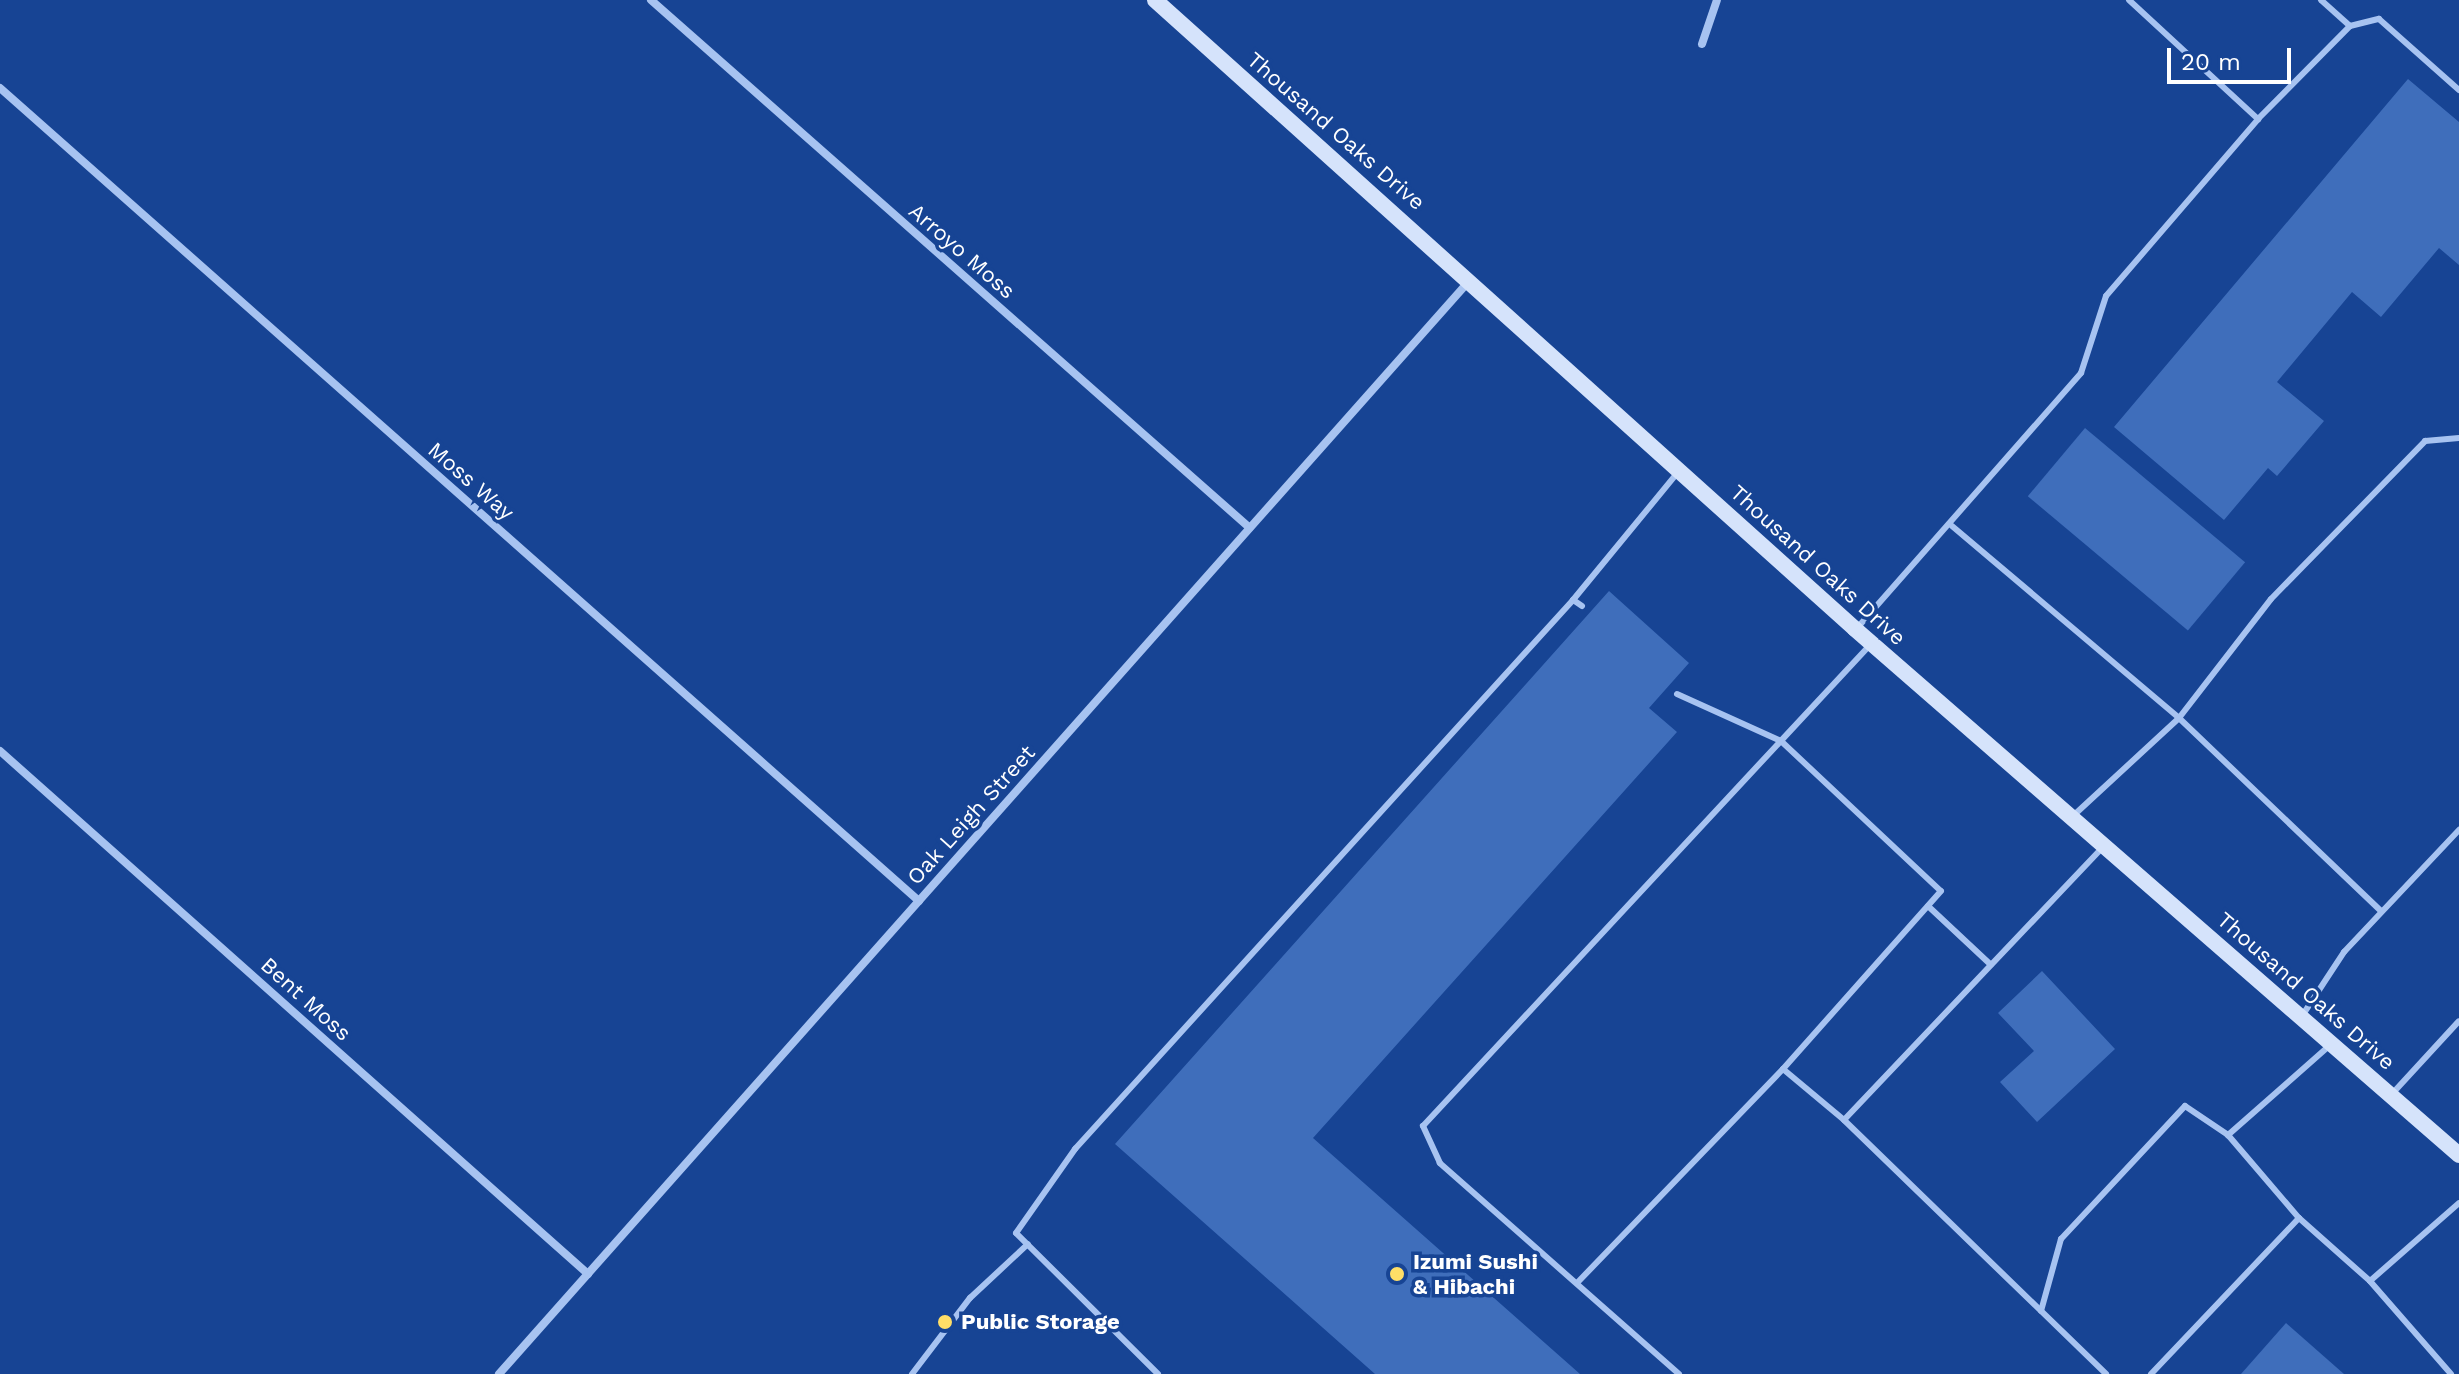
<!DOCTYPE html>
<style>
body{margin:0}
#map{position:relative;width:2459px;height:1374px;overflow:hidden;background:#174494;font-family:"Work Sans",sans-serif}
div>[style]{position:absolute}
.building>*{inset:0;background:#3f6ebb;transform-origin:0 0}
.service>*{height:6px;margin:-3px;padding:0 3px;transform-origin:3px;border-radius:3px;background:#a7c3f1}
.minor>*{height:8px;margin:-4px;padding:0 4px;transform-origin:4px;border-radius:4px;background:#a7c3f1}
.secondary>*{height:16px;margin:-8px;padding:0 8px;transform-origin:8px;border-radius:8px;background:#d5e3fb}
.dots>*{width:22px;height:22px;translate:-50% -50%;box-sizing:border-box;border:4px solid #174494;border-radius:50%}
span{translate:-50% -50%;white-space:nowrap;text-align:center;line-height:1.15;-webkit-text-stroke:7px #174494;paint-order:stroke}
.street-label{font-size:22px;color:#fff}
.poi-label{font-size:22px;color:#fff;font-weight:700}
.left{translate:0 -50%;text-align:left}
.scale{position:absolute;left:2167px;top:48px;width:124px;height:36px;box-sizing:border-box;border:4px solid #fff;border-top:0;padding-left:10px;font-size:24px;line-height:28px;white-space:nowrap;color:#fff;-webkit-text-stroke:6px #174494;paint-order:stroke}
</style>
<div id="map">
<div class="building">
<div style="clip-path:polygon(2408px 79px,2459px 122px,2459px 265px,2439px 248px,2381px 317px,2352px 292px,2277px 382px,2324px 421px,2277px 476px,2268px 468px,2224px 520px,2114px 427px)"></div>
<div style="left:2085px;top:428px;width:209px;height:89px;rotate:40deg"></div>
<div style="clip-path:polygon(1609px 591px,1689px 663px,1649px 708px,1677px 732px,1313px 1138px,1580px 1374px,1375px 1374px,1115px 1144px)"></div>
<div style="clip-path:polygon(2042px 971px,2115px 1049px,2037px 1122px,2000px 1082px,2034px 1051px,1998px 1013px)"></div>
<div style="clip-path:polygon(2286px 1323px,2344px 1374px,2241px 1374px)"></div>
</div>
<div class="service">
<div style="left:2129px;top:0;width:176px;rotate:42.7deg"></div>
<div style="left:2321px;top:0;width:39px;rotate:42deg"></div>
<div style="left:1952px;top:526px;width:297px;rotate:40.2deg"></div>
<div style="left:2179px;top:718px;width:279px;rotate:43.7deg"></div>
<div style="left:1582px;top:606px;width:11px;rotate:-146deg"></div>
<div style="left:1573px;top:600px;width:167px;rotate:-50.6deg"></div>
<div style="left:1858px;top:627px;width:338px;rotate:-48.7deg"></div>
<div style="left:2081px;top:373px;width:81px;rotate:-72deg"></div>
<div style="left:2106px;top:296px;width:233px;rotate:-49.3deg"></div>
<div style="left:2258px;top:119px;width:131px;rotate:-45.3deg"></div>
<div style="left:2350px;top:26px;width:30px;rotate:-14deg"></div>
<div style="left:2379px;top:19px;width:107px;rotate:41.6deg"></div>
<div style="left:1677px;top:694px;width:114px;rotate:24.3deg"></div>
<div style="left:1781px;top:741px;width:219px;rotate:43.2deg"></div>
<div style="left:1941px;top:891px;width:238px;rotate:131.6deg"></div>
<div style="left:1783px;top:1069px;width:80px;rotate:39.9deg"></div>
<div style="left:2074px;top:815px;width:143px;rotate:-42.7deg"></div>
<div style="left:2179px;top:718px;width:150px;rotate:-52.3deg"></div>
<div style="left:2271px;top:599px;width:221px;rotate:-45.7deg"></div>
<div style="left:2425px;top:441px;width:34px;rotate:-5deg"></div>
<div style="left:2103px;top:847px;width:376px;rotate:133.5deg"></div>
<div style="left:1844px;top:1120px;width:365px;rotate:44.1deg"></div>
<div style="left:1928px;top:906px;width:86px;rotate:43.1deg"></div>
<div style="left:2302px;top:1016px;width:77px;rotate:-56.7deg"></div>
<div style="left:2344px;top:952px;width:168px;rotate:-46.7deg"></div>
<div style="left:2329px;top:1046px;width:135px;rotate:138.6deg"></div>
<div style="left:2228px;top:1135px;width:109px;rotate:49.5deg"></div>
<div style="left:2299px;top:1218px;width:95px;rotate:41.6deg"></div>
<div style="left:2391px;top:1095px;width:100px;rotate:-47.4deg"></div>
<div style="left:1577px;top:1283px;width:297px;rotate:-46.1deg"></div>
<div style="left:2041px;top:1311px;width:75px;rotate:-74.5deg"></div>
<div style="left:2061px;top:1239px;width:182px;rotate:-47deg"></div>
<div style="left:2185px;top:1106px;width:52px;rotate:34deg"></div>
<div style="left:912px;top:1374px;width:96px;rotate:-52.7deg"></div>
<div style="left:970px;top:1298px;width:79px;rotate:-43deg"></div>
<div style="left:1158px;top:1374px;width:200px;rotate:-135.2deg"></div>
<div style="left:1016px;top:1233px;width:103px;rotate:-54.9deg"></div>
<div style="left:1075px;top:1149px;width:741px;rotate:-47.79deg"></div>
<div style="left:1679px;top:1374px;width:319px;rotate:-138.6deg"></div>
<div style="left:1440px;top:1163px;width:41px;rotate:-114.7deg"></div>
<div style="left:1423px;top:1126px;width:657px;rotate:-47.1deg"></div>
<div style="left:2151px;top:1374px;width:215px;rotate:-46.5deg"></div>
<div style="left:2451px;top:1374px;width:123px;rotate:-131.1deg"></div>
<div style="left:2370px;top:1281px;width:118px;rotate:-41.2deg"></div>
</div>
<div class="minor">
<div style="left:651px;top:0;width:798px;rotate:41.4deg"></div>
<div style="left:1702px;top:44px;width:46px;rotate:-71.2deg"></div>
<div style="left:0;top:88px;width:1227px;rotate:41.5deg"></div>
<div style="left:0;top:751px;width:787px;rotate:41.65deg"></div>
<div style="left:499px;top:1374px;width:1463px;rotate:-48.41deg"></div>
</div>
<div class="secondary">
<div style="left:1155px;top:0;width:941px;rotate:41.94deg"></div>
<div style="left:1855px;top:629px;width:801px;rotate:41.05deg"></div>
</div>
<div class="dots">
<div style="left:1397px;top:1274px;background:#ffde67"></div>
<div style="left:945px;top:1322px;background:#ffde67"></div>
</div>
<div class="street-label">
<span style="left:1336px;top:131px;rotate:41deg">Thousand Oaks Drive</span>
<span style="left:962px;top:251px;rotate:41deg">Arroyo Moss</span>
<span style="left:471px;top:481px;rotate:41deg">Moss Way</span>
<span style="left:1818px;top:565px;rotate:42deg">Thousand Oaks Drive</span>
<span style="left:971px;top:815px;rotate:-48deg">Oak Leigh Street</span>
<span style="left:2306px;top:991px;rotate:41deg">Thousand Oaks Drive</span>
<span style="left:306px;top:999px;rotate:42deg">Bent Moss</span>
</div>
<div class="poi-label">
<span class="left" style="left:1413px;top:1274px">Izumi Sushi<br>&amp; Hibachi</span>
<span class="left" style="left:961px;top:1322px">Public Storage</span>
</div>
<div class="scale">20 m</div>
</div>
